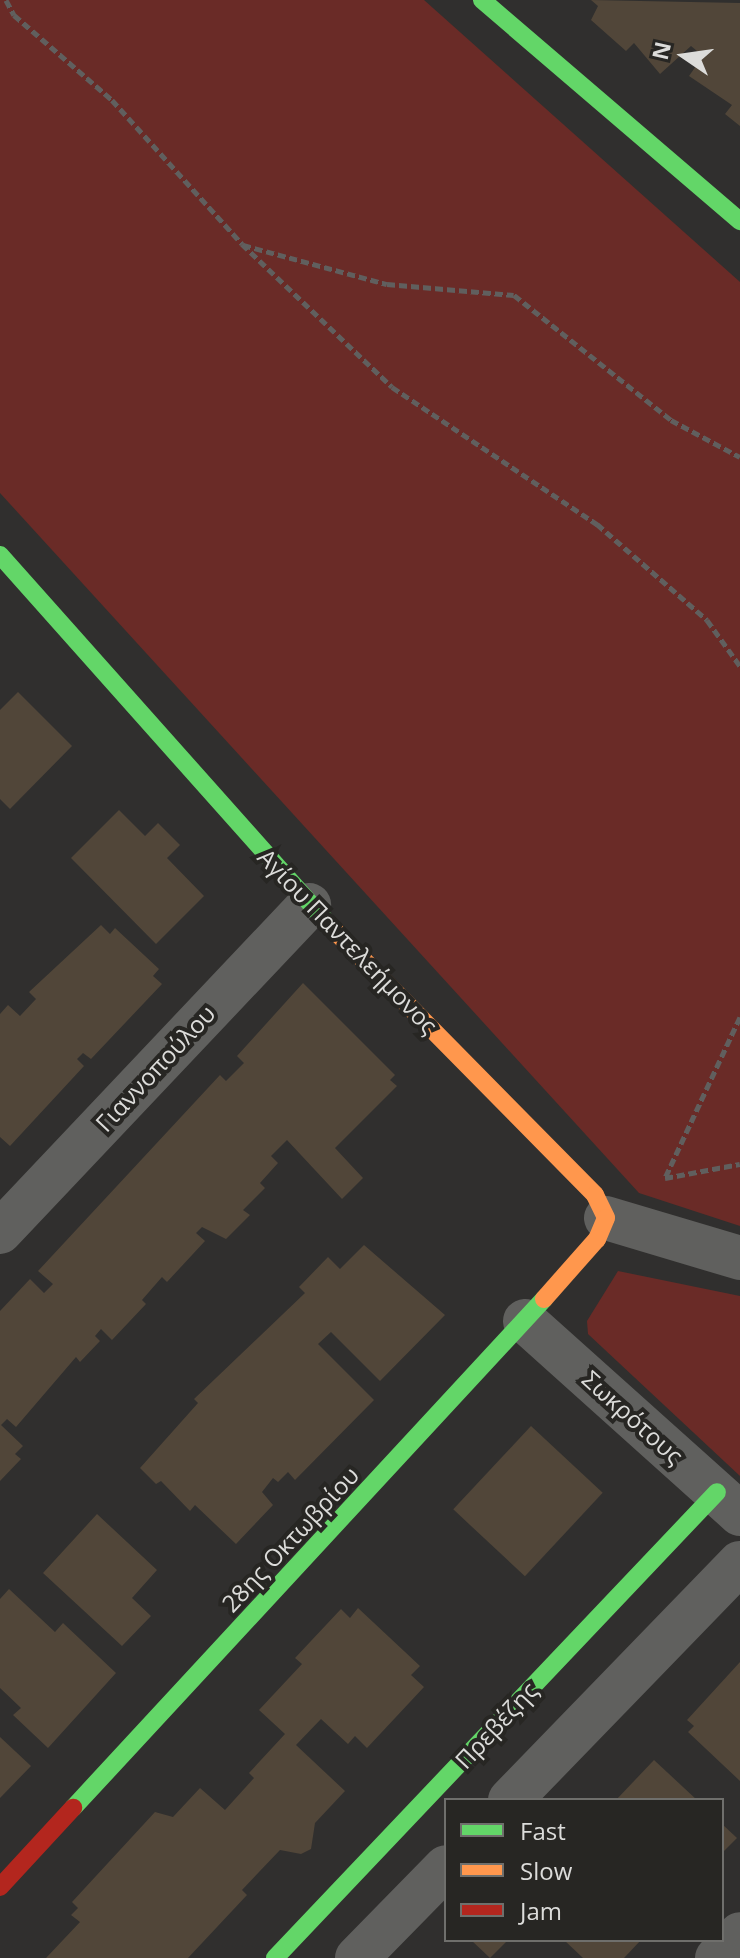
<!DOCTYPE html>
<meta charset="utf-8">
<style>
body{margin:0}
#map{position:relative;width:740px;height:1958px;overflow:hidden;background:#302f2e;font-family:"Open Sans",sans-serif}
div>[style]{position:absolute}
.green>*{inset:0;background:#6a2b27}
.building>*{inset:0;background:#514639;transform-origin:0 0}
.path>*{height:5px;margin-top:-2.5px;transform-origin:0;background:repeating-linear-gradient(90deg,#605f5e 0 8px,transparent 0 12px)}
.street>*{height:44px;margin:-22px;padding:0 22px;transform-origin:22px;border-radius:22px;background:#60605e}
.fast>*{height:18px;margin:-9px;padding:0 9px;transform-origin:9px;border-radius:9px;background:#63d668}
.slow>*{height:18px;margin:-9px;padding:0 9px;transform-origin:9px;border-radius:9px;background:#ff974d}
.jam>*{height:18px;margin:-9px;padding:0 9px;transform-origin:9px;border-radius:9px;background:#b3261e}
span{translate:-50% -50%;white-space:nowrap;text-align:center;line-height:1.15;-webkit-text-stroke:8px #272623;paint-order:stroke}
.street-label{font-size:24px;color:#dcdcda}
.legend{position:absolute;left:444px;top:1798px;width:280px;height:144px;box-sizing:border-box;background:#272623;border:2px solid #6f6f6c;margin:0;padding:10px 14px;list-style:none;font-size:24px;color:#dcdcda}
.legend li{display:flex;align-items:center;gap:16px;height:40px}
.legend b{width:40px;border:2px solid #6f6f6c}
.north{position:absolute;left:644px;top:16px;width:80px;height:80px;-webkit-text-stroke:6px #272623;paint-order:stroke;rotate:283deg;font-size:22px;font-weight:700;line-height:32px;text-align:center;color:#dcdcda}
.north::after{content:'';display:block;margin:auto;width:28px;height:36px;background:#dcdcda;clip-path:polygon(50% 0,100% 100%,50% 72%,0 100%)}
</style>
<div id="map">
<div class="green">
<div style="clip-path:polygon(0 0,424px 0,740px 282px,740px 1226px,639px 1193px,0 493px)"></div>
<div style="clip-path:polygon(618px 1271px,740px 1296px,740px 1476px,588px 1334px,587px 1321px)"></div>
</div>
<div class="building">
<div style="clip-path:polygon(591px 0,740px 3px,740px 126px,725px 114px,732px 105px,689px 76px,703px 56px,691px 46px,660px 74px,634px 43px,626px 51px,591px 20px,598px 6px)"></div>
<div style="clip-path:polygon(18px 692px,72px 746px,10px 809px,0 799px,0 710px)"></div>
<div style="clip-path:polygon(119px 810px,145px 836px,158px 823px,180px 845px,167px 858px,204px 896px,156px 944px,71px 858px)"></div>
<div style="clip-path:polygon(101px 925px,110px 934px,115px 928px,159px 969px,153px 976px,162px 984px,91px 1059px,83px 1053px,77px 1059px,84px 1066px,10px 1146px,0 1137px,0 1014px,8px 1005px,20px 1016px,36px 999px,29px 992px)"></div>
<div style="clip-path:polygon(303px 983px,395px 1075px,390px 1080px,397px 1086px,335px 1148px,363px 1178px,342px 1199px,287px 1140px,271px 1156px,278px 1163px,260px 1183px,265px 1188px,243px 1210px,250px 1215px,226px 1239px,202px 1227px,196px 1233px,205px 1241px,167px 1282px,162px 1277px,142px 1300px,146px 1304px,112px 1340px,101px 1329px,95px 1336px,100px 1341px,80px 1362px,76px 1357px,16px 1427px,7px 1419px,1px 1425px,23px 1446px,15px 1454px,21px 1459px,0 1481px,0 1311px,30px 1279px,44px 1293px,53px 1284px,38px 1271px,220px 1075px,226px 1081px,244px 1063px,237px 1056px)"></div>
<div style="clip-path:polygon(364px 1245px,445px 1315px,380px 1381px,331px 1332px,318px 1344px,374px 1400px,295px 1480px,288px 1472px,278px 1482px,273px 1478px,262px 1492px,273px 1505px,236px 1544px,195px 1505px,190px 1511px,161px 1481px,156px 1484px,140px 1468px,198px 1403px,194px 1399px,305px 1293px,299px 1287px,328px 1257px,340px 1269px)"></div>
<div style="left:531px;top:1426px;width:98px;height:114px;rotate:43deg"></div>
<div style="clip-path:polygon(97px 1514px,157px 1570px,132px 1598px,151px 1616px,122px 1646px,43px 1573px)"></div>
<div style="clip-path:polygon(9px 1589px,55px 1632px,63px 1623px,116px 1673px,48px 1748px,13px 1715px,21px 1708px,0 1688px,0 1599px)"></div>
<div style="clip-path:polygon(358px 1608px,420px 1666px,411px 1675px,424px 1687px,367px 1748px,355px 1736px,348px 1744px,321px 1719px,296px 1745px,345px 1791px,315px 1823px,311px 1849px,301px 1854px,280px 1850px,242px 1890px,247px 1895px,188px 1958px,46px 1958px,80px 1922px,71px 1915px,78px 1908px,72px 1902px,155px 1812px,173px 1817px,200px 1788px,225px 1810px,254px 1778px,249px 1773px,285px 1734px,259px 1710px,302px 1664px,295px 1658px,341px 1609px,350px 1618px)"></div>
<div style="clip-path:polygon(740px 1662px,740px 1781px,688px 1732px,694px 1726px,687px 1720px)"></div>
<div style="clip-path:polygon(0 1737px,31px 1766px,0 1798px)"></div>
<div style="clip-path:polygon(654px 1760px,697px 1800px,616px 1800px)"></div>
<div style="clip-path:polygon(722px 1824px,737px 1838px,722px 1853px)"></div>
<div style="clip-path:polygon(471px 1940px,505px 1940px,506px 1942px,490px 1958px)"></div>
<div style="clip-path:polygon(564px 1940px,641px 1940px,624px 1958px,583px 1958px)"></div>
</div>
<div class="path">
<div style="left:6px;top:0;width:17px;rotate:62deg"></div>
<div style="left:14px;top:15px;width:130px;rotate:40.9deg"></div>
<div style="left:112px;top:100px;width:194px;rotate:47.9deg"></div>
<div style="left:242px;top:244px;width:207px;rotate:43.6deg"></div>
<div style="left:392px;top:387px;width:247px;rotate:33.8deg"></div>
<div style="left:597px;top:524px;width:146px;rotate:41.1deg"></div>
<div style="left:707px;top:620px;width:57px;rotate:54.3deg"></div>
<div style="left:243px;top:245px;width:149px;rotate:15.2deg"></div>
<div style="left:387px;top:284px;width:127px;rotate:5deg"></div>
<div style="left:514px;top:295px;width:201px;rotate:38.5deg"></div>
<div style="left:671px;top:420px;width:78px;rotate:28.2deg"></div>
<div style="left:740px;top:1017px;width:178px;rotate:115deg"></div>
<div style="left:665px;top:1178px;width:76px;rotate:-10.6deg"></div>
</div>
<div class="street">
<div style="left:606px;top:1218px;width:140px;rotate:16.6deg"></div>
<div style="left:0;top:1232px;width:450px;rotate:-46.6deg"></div>
<div style="left:525px;top:1321px;width:289px;rotate:41.9deg"></div>
<div style="left:510px;top:1800px;width:330px;rotate:-45.9deg"></div>
<div style="left:357px;top:1958px;width:127px;rotate:-45.6deg"></div>
<div style="left:717px;top:1958px;width:33px;rotate:-46deg"></div>
</div>
<div class="fast">
<div style="left:482px;top:0;width:340px;rotate:40.6deg"></div>
<div style="left:0;top:555px;width:501px;rotate:48.32deg"></div>
<div style="left:73px;top:1808px;width:693px;rotate:-47.22deg"></div>
<div style="left:275px;top:1958px;width:642px;rotate:-46.51deg"></div>
</div>
<div class="slow">
<div style="left:333px;top:929px;width:373px;rotate:45.4deg"></div>
<div style="left:595px;top:1195px;width:25px;rotate:64deg"></div>
<div style="left:606px;top:1218px;width:23px;rotate:113deg"></div>
<div style="left:597px;top:1239px;width:80px;rotate:131.5deg"></div>
</div>
<div class="jam">
<div style="left:0;top:1887px;width:108px;rotate:-47.3deg"></div>
</div>
<div class="street-label">
<span style="left:348px;top:941px;rotate:46deg">Αγίου Παντελεήμονος</span>
<span style="left:155px;top:1068px;rotate:-47deg">Γιαννοπούλου</span>
<span style="left:633px;top:1417px;rotate:42deg">Σωκρότους</span>
<span style="left:290px;top:1539px;rotate:-47deg">28ης Οκτωβρίου</span>
<span style="left:496px;top:1725px;rotate:-47deg">Πρεβέζης</span>
</div>
<ul class="legend">
<li><b style="height:10px;background:#63d668"></b>Fast</li>
<li><b style="height:10px;background:#ff974d"></b>Slow</li>
<li><b style="height:10px;background:#b3261e"></b>Jam</li>
</ul>
<div class="north">N</div>
</div>
